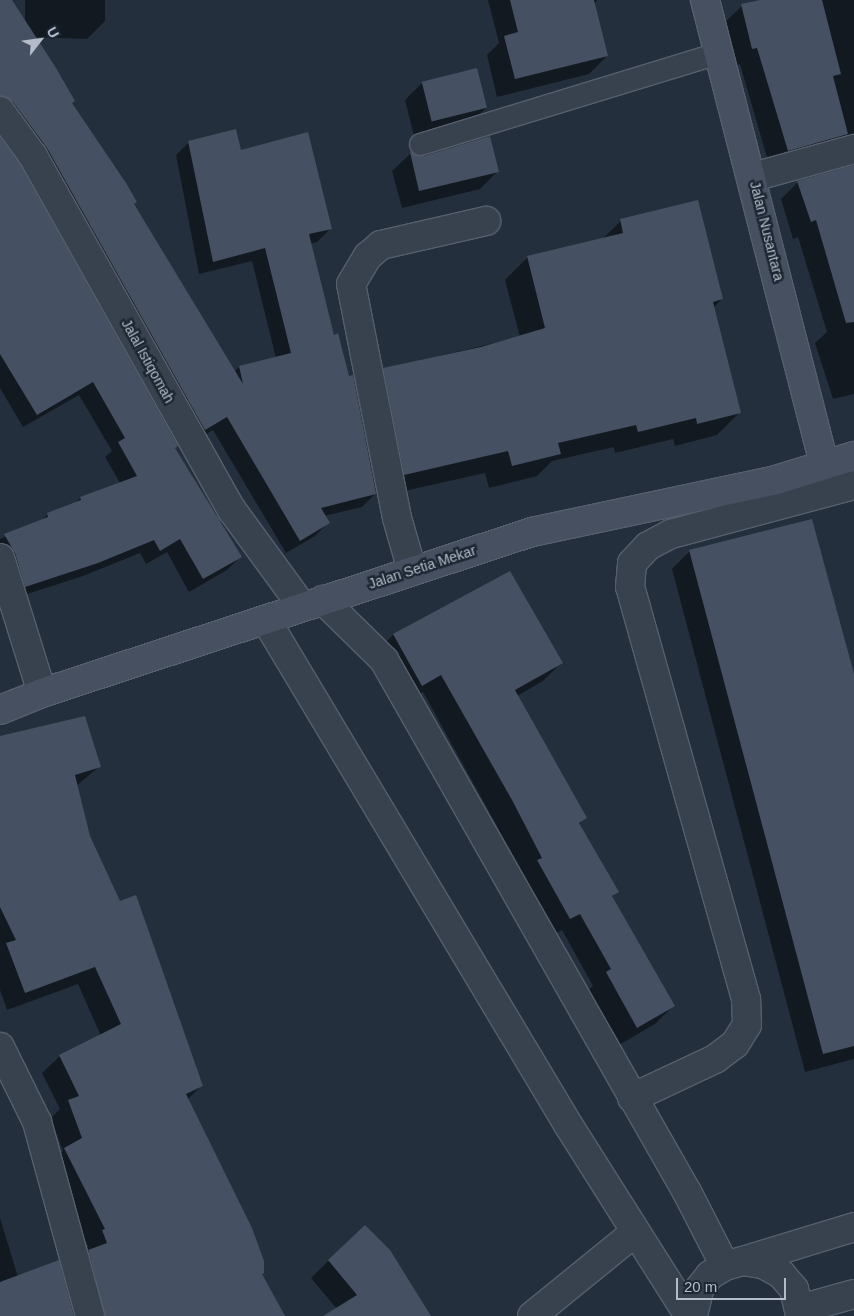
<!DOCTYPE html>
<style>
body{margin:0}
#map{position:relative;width:854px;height:1316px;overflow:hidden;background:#242f3e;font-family:Arial,sans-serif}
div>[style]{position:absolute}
.shadow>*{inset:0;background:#0007}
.building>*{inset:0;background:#455162;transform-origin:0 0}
.roads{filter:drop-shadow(1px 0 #565f6c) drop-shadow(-1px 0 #565f6c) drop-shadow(0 1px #565f6c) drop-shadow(0 -1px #565f6c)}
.lane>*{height:21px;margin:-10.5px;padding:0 10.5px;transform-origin:10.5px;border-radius:10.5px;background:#38414e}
.street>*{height:28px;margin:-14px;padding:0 14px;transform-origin:14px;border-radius:14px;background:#38414e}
.secondary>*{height:28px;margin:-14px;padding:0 14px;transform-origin:14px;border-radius:14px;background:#465061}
span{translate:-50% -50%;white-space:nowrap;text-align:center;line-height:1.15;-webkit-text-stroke:5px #1d2633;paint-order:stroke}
.street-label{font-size:14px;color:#b4bcc9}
.north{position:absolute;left:15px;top:15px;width:50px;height:50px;-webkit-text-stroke:4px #1d2633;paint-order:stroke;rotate:60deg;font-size:14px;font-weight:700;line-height:20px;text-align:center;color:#b4bcc9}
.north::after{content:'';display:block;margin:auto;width:18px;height:22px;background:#b4bcc9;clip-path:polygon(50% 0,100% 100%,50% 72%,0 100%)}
.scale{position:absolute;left:676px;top:1278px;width:110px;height:22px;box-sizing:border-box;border:2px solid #b4bcc9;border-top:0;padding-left:6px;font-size:15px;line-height:18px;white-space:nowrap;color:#b4bcc9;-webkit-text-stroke:4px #1d2633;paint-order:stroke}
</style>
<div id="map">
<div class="shadow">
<div style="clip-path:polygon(0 0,25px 31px,25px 0,105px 0,105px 21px,87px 39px,29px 37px,234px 372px,239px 367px,276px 358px,252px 261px,199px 274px,176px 155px,189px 142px,240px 151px,331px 228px,317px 242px,310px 244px,375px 494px,362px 507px,324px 516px,328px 523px,315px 536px,286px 553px,213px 430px,191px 443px,0 116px)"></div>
<div style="clip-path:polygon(488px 0,597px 0,594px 5px,607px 56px,589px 74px,497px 97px,487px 55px,499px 43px)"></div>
<div style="clip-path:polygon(765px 0,854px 0,854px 394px,833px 399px,815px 343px,827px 332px,798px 237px,793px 239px,781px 199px,798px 182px,851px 167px,852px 163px,770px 168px,740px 64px,735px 66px,724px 23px,742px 6px)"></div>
<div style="clip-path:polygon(423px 82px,486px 108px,468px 126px,416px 144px,405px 100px)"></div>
<div style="clip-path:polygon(0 139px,174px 449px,240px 557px,227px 570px,189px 592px,167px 552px,146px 564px,140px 553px,83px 576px,12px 599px,0 564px,0 539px,40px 522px,48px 514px,74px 504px,80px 498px,120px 483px,105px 457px,112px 451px,79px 395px,23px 427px,0 388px)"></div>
<div style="clip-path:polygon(410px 154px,424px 157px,498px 171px,480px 189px,402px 208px,392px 171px)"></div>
<div style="clip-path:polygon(621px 221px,722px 299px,713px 308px,739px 413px,717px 435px,675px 446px,673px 439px,615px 453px,614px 447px,552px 461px,537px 476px,489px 488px,485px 473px,382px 496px,361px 391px,384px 369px,520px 337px,505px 280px,528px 257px,601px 240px)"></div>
<div style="clip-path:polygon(690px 551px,854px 681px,854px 1059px,805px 1072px,672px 569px)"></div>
<div style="clip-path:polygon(510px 573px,561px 663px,543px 681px,517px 696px,585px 818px,579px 824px,617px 892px,612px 897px,673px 1006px,655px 1024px,619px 1045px,588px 990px,593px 986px,562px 930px,551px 936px,520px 879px,524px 875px,423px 692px,403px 703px,375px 653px,393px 635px)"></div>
<div style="clip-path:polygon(0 738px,100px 766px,76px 786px,88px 837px,202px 1085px,187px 1100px,261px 1275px,271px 1316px,84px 1316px,71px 1268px,87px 1252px,88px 1246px,48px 1166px,63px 1151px,51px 1118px,60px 1109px,42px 1073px,60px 1056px,101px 1036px,78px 984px,7px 1010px,0 990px)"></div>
<div style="clip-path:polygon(0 1218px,18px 1277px,58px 1262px,74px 1316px,0 1316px)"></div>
<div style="clip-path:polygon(328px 1261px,430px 1316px,326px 1316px,337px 1309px,311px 1278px)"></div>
</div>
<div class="building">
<div style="clip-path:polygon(0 0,12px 0,56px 68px,75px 101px,72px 103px,126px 183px,137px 202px,134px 204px,243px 384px,239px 366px,291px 353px,265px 248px,213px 262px,188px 141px,236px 129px,241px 150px,308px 132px,332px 229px,309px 234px,334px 335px,338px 333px,349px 376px,353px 375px,376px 494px,321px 508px,330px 523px,300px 541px,227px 417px,205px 430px,47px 148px,13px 102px,0 96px)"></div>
<div style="clip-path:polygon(510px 0,594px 0,608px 56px,515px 79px,504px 36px,518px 32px)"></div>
<div style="clip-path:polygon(760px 0,822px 0,841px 74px,833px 76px,848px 134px,788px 151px,757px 48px,752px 49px,741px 4px)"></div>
<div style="left:477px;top:68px;width:41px;height:57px;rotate:76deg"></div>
<div style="clip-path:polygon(490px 136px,499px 172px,419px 191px,410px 152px,424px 156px)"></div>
<div style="clip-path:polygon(0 137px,20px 164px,178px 446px,175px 448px,242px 557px,203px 579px,180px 539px,160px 551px,154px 540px,98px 563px,25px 587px,15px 553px,4px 534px,48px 517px,47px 513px,81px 500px,80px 497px,137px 476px,118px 442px,125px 438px,93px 382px,37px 415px,0 354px)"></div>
<div style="clip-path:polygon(854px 165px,854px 322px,846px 323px,816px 220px,811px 222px,797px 181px)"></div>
<div style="clip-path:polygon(698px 200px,723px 299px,713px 302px,741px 413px,697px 424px,696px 418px,638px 432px,636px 425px,558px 443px,561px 454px,512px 466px,508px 451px,404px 475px,383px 368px,481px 347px,545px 328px,527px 256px,623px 233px,620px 219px)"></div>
<div style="clip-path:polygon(812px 519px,854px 674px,854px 1046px,823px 1054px,689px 550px)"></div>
<div style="clip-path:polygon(510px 571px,563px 663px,515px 690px,587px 818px,579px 823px,619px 892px,612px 896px,675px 1006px,637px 1028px,606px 972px,611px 969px,580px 914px,570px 919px,537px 860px,542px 858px,512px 800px,441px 675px,422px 686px,393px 634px)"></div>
<div style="clip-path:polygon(85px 716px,101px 767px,75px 775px,90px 836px,120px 901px,136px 895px,203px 1086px,186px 1094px,252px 1228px,264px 1261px,264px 1273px,262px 1274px,285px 1316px,105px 1316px,88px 1250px,107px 1243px,102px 1230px,105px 1229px,64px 1148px,82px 1138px,68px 1100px,79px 1096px,59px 1055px,121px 1024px,95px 967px,25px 993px,6px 943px,16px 940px,0 907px,0 736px)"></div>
<div style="clip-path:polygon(365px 1225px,390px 1250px,431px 1316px,323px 1316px,357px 1295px,328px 1260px)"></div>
<div style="clip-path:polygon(59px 1260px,74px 1316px,0 1316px,0 1282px)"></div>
</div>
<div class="roads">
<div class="lane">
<div style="left:420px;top:144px;width:314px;rotate:-17deg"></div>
</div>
<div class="street">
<div style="left:0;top:111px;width:56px;rotate:53.7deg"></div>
<div style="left:33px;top:156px;width:406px;rotate:60.7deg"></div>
<div style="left:232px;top:510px;width:119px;rotate:53.9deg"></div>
<div style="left:753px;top:177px;width:105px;rotate:-15.5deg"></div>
<div style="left:0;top:558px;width:141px;rotate:72.7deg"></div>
<div style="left:412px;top:570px;width:54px;rotate:-106.1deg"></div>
<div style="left:397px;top:518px;width:238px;rotate:-101.1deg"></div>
<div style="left:351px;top:284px;width:33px;rotate:-59deg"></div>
<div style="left:368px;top:256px;width:17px;rotate:-40deg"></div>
<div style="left:381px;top:245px;width:108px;rotate:-12.9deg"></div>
<div style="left:323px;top:600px;width:86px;rotate:44.5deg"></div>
<div style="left:384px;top:660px;width:612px;rotate:60.34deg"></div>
<div style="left:687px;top:1192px;width:83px;rotate:62.8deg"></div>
<div style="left:266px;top:620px;width:590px;rotate:59.09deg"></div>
<div style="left:569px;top:1126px;width:225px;rotate:57.7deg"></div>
<div style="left:0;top:1047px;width:84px;rotate:63.7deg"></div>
<div style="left:37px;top:1122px;width:201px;rotate:74.7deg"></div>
<div style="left:632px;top:1098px;width:92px;rotate:-25.2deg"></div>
<div style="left:715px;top:1059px;width:25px;rotate:-37deg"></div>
<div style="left:735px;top:1044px;width:22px;rotate:-58deg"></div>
<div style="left:747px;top:1025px;width:26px;rotate:-92deg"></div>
<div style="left:746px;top:999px;width:428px;rotate:-105.7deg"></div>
<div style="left:630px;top:587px;width:24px;rotate:-85deg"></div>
<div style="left:632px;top:563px;width:23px;rotate:-47deg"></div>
<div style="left:648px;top:546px;width:26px;rotate:-28deg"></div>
<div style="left:671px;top:534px;width:189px;rotate:-15deg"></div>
<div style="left:743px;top:1261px;width:116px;rotate:-17deg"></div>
<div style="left:800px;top:1309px;width:56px;rotate:-15.5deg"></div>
<div style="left:532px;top:1316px;width:132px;rotate:-39.1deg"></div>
<div style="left:693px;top:1316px;width:28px;rotate:-77deg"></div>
<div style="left:699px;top:1289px;width:18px;rotate:-52deg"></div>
<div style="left:710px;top:1275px;width:17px;rotate:-31deg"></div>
<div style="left:725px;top:1266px;width:19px;rotate:-16deg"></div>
<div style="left:743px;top:1261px;width:20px;rotate:9deg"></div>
<div style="left:763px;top:1264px;width:21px;rotate:29deg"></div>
<div style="left:781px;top:1274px;width:20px;rotate:49deg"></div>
<div style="left:794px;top:1289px;width:28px;rotate:77deg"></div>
</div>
<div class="secondary">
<div style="left:705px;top:0;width:479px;rotate:75.6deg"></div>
<div style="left:0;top:710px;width:45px;rotate:-22deg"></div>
<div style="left:42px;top:693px;width:516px;rotate:-18.19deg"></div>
<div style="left:532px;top:532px;width:249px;rotate:-12deg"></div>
<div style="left:776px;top:480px;width:82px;rotate:-17.1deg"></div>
</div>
</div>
<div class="street-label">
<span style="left:767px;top:231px;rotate:76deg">Jalan Nusantara</span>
<span style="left:148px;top:361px;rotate:61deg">Jalal Istiqomah</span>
<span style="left:422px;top:567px;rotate:-18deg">Jalan Setia Mekar</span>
</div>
<div class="north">U</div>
<div class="scale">20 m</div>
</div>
